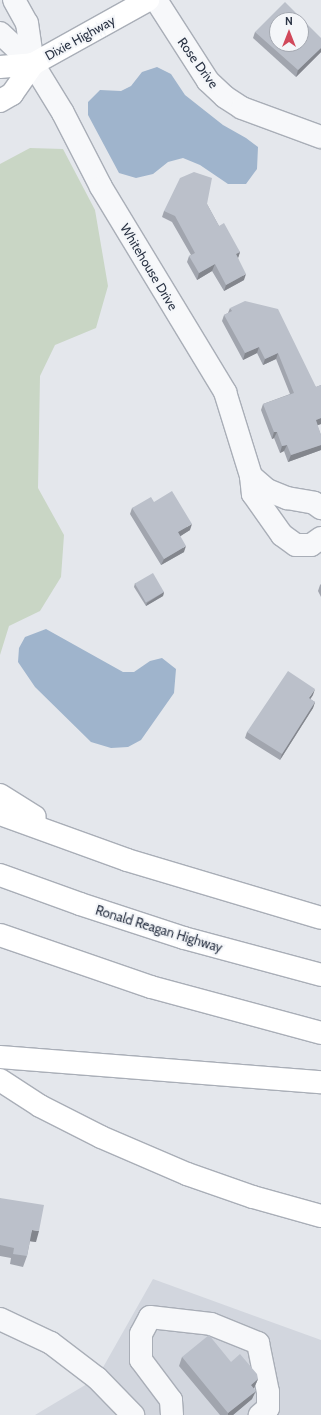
<!DOCTYPE html>
<style>
body{margin:0}
#map{position:relative;width:321px;height:1415px;overflow:hidden;background:#e4e7ec;font-family:Cabin,sans-serif}
div>[style]{position:absolute}
.built>*{inset:0;background:#d2d6de}
.green>*{inset:0;background:#c9d6c5}
.water>*{inset:0;background:#9fb4cc}
.roads{filter:drop-shadow(1px 0 #a9aeb7) drop-shadow(-1px 0 #a9aeb7) drop-shadow(0 1px #a9aeb7) drop-shadow(0 -1px #a9aeb7)}
.minor>*{height:22px;margin:-11px;padding:0 11px;transform-origin:11px;border-radius:11px;background:#f7f8fa}
.major>*{height:22px;margin:-11px;padding:0 11px;transform-origin:11px;border-radius:11px;background:#fff}
.highway>*{height:22px;margin:-11px;padding:0 11px;transform-origin:11px;border-radius:11px;background:#fff}
.wall>*{inset:0;background:#a1a5ae}
.shaded-wall>*{inset:0;background:#83868d}
.building>*{inset:0;background:#bbc0ca;transform-origin:0 0}
span{translate:-50% -50%;white-space:nowrap;text-align:center;line-height:1.15;-webkit-text-stroke:4px #f4f6f9;paint-order:stroke}
.street-label{font-size:13px;color:#2b3445}
.north{position:absolute;left:269px;top:12px;width:40px;height:40px;box-sizing:border-box;background:#f4f6f9;border:1px solid #a4a8b1;border-radius:50%;rotate:0deg;font-size:11px;font-weight:700;line-height:16px;text-align:center;color:#2b3445}
.north::after{content:'';display:block;margin:auto;width:14px;height:18px;background:#d1495b;clip-path:polygon(50% 0,100% 100%,50% 72%,0 100%)}
</style>
<div id="map">
<div class="built">
<div style="clip-path:polygon(153px 1279px,321px 1340px,321px 1415px,35px 1415px,97px 1378px)"></div>
</div>
<div class="green">
<div style="clip-path:polygon(30px 148px,63px 149px,95px 210px,108px 286px,96px 328px,55px 345px,40px 376px,38px 488px,64px 535px,61px 577px,40px 611px,9px 626px,0 655px,0 164px)"></div>
</div>
<div class="water">
<div style="clip-path:polygon(157px 67px,171px 74px,185px 95px,223px 125px,246px 138px,258px 147px,257px 169px,246px 184px,228px 184px,200px 165px,183px 158px,168px 162px,153px 174px,136px 178px,119px 173px,88px 115px,88px 102px,100px 90px,121px 91px,131px 86px,142px 72px)"></div>
<div style="clip-path:polygon(46px 629px,123px 672px,134px 672px,150px 661px,162px 658px,176px 669px,174px 693px,141px 740px,128px 747px,111px 748px,91px 742px,35px 687px,18px 662px,19px 648px,25px 637px)"></div>
</div>
<div class="roads">
<div class="minor">
<div style="left:14px;top:0;width:26px;rotate:61deg"></div>
<div style="left:27px;top:23px;width:41px;rotate:81.7deg"></div>
<div style="left:156px;top:0;width:96px;rotate:57.3deg"></div>
<div style="left:208px;top:81px;width:23px;rotate:43deg"></div>
<div style="left:225px;top:97px;width:20px;rotate:33deg"></div>
<div style="left:242px;top:108px;width:84px;rotate:20.2deg"></div>
<div style="left:0;top:33px;width:45px;rotate:43.2deg"></div>
<div style="left:33px;top:64px;width:57px;rotate:58.5deg"></div>
<div style="left:63px;top:113px;width:83px;rotate:62.8deg"></div>
<div style="left:101px;top:187px;width:240px;rotate:58.8deg"></div>
<div style="left:225px;top:392px;width:88px;rotate:72.8deg"></div>
<div style="left:251px;top:476px;width:18px;rotate:84deg"></div>
<div style="left:253px;top:494px;width:50px;rotate:54.7deg"></div>
<div style="left:282px;top:535px;width:17px;rotate:36deg"></div>
<div style="left:296px;top:545px;width:15px"></div>
<div style="left:311px;top:545px;width:12px;rotate:-35deg"></div>
<div style="left:251px;top:476px;width:21px;rotate:41deg"></div>
<div style="left:267px;top:490px;width:22px;rotate:22deg"></div>
<div style="left:287px;top:498px;width:27px;rotate:10deg"></div>
<div style="left:314px;top:503px;width:9px;rotate:36deg"></div>
<div style="left:0;top:1319px;width:56px;rotate:25.2deg"></div>
<div style="left:51px;top:1343px;width:58px;rotate:37.3deg"></div>
<div style="left:97px;top:1378px;width:52px;rotate:45.8deg"></div>
<div style="left:172px;top:1415px;width:15px;rotate:-94deg"></div>
<div style="left:171px;top:1400px;width:50px;rotate:-126.9deg"></div>
<div style="left:141px;top:1360px;width:26px;rotate:-90deg"></div>
<div style="left:141px;top:1334px;width:19px;rotate:-62deg"></div>
<div style="left:150px;top:1317px;width:61px;rotate:6.5deg"></div>
<div style="left:211px;top:1324px;width:51px;rotate:22deg"></div>
<div style="left:258px;top:1343px;width:50px;rotate:78.5deg"></div>
<div style="left:268px;top:1392px;width:16px;rotate:90deg"></div>
<div style="left:268px;top:1408px;width:11px;rotate:139deg"></div>
</div>
<div class="major">
<div style="left:0;top:67px;width:33px;rotate:-5deg"></div>
<div style="left:33px;top:64px;width:132px;rotate:-29.1deg"></div>
<div style="left:0;top:101px;width:14px;rotate:-30deg"></div>
<div style="left:12px;top:94px;width:37px;rotate:-55deg"></div>
</div>
<div class="highway">
<div style="left:0;top:795px;width:41px;rotate:32.2deg"></div>
<div style="left:0;top:814px;width:135px;rotate:19.9deg"></div>
<div style="left:127px;top:860px;width:202px;rotate:16.6deg"></div>
<div style="left:0;top:875px;width:85px;rotate:19.9deg"></div>
<div style="left:80px;top:904px;width:109px;rotate:18.1deg"></div>
<div style="left:184px;top:938px;width:142px;rotate:15.1deg"></div>
<div style="left:0;top:935px;width:160px;rotate:19deg"></div>
<div style="left:151px;top:987px;width:176px;rotate:15.1deg"></div>
<div style="left:0;top:1057px;width:322px;rotate:4.5deg"></div>
<div style="left:0;top:1080px;width:48px;rotate:33deg"></div>
<div style="left:40px;top:1106px;width:68px;rotate:26.9deg"></div>
<div style="left:101px;top:1137px;width:94px;rotate:23.3deg"></div>
<div style="left:187px;top:1174px;width:70px;rotate:19.2deg"></div>
<div style="left:253px;top:1197px;width:71px;rotate:15.6deg"></div>
</div>
</div>
<div class="wall">
<div style="clip-path:polygon(255px 32px,321px 38px,321px 52px,296px 77px,253px 38px)"></div>
<div style="clip-path:polygon(207px 204px,219px 226px,240px 252px,238px 258px,244px 280px,224px 291px,212px 271px,197px 280px,187px 262px,189px 256px,191px 255px,172px 222px,162px 217px,164px 211px)"></div>
<div style="clip-path:polygon(230px 308px,316px 387px,321px 385px,321px 424px,317px 425px,321px 435px,321px 450px,288px 462px,284px 451px,280px 453px,274px 438px,272px 439px,261px 410px,263px 404px,290px 394px,276px 359px,263px 365px,257px 353px,243px 360px,222px 321px,224px 315px,228px 313px)"></div>
<div style="clip-path:polygon(154px 502px,190px 530px,180px 536px,184px 552px,161px 565px,130px 514px,132px 508px)"></div>
<div style="clip-path:polygon(135px 583px,164px 592px,163px 596px,146px 606px,134px 587px)"></div>
<div style="clip-path:polygon(321px 584px,321px 597px,318px 591px,320px 585px)"></div>
<div style="clip-path:polygon(313px 695px,310px 699px,315px 702px,313px 708px,280px 760px,245px 738px,247px 732px)"></div>
<div style="clip-path:polygon(0 1198px,36px 1242px,30px 1241px,27px 1256px,23px 1267px,10px 1264px,11px 1258px,0 1256px)"></div>
<div style="clip-path:polygon(182px 1357px,231px 1362px,258px 1379px,254px 1388px,252px 1399px,233px 1415px,220px 1415px,179px 1366px)"></div>
</div>
<div class="shaded-wall">
<div style="clip-path:polygon(321px 48px,321px 52px,296px 77px,298px 70px)"></div>
<div style="clip-path:polygon(240px 252px,238px 258px,236px 254px)"></div>
<div style="clip-path:polygon(215px 264px,212px 271px,197px 280px,199px 273px)"></div>
<div style="clip-path:polygon(246px 274px,244px 280px,224px 291px,226px 285px)"></div>
<div style="clip-path:polygon(259px 347px,257px 353px,243px 360px,245px 353px)"></div>
<div style="clip-path:polygon(278px 353px,276px 359px,263px 365px,265px 359px)"></div>
<div style="clip-path:polygon(321px 418px,321px 424px,313px 427px,316px 420px)"></div>
<div style="clip-path:polygon(274px 432px,277px 432px,274px 438px,272px 439px)"></div>
<div style="clip-path:polygon(287px 445px,284px 451px,280px 453px,282px 446px)"></div>
<div style="clip-path:polygon(321px 445px,321px 450px,288px 462px,291px 455px)"></div>
<div style="clip-path:polygon(192px 524px,190px 530px,176px 539px,178px 532px)"></div>
<div style="clip-path:polygon(186px 546px,184px 552px,161px 565px,164px 559px)"></div>
<div style="clip-path:polygon(164px 592px,163px 596px,146px 606px,147px 603px)"></div>
<div style="clip-path:polygon(315px 689px,313px 695px,307px 704px,309px 698px)"></div>
<div style="clip-path:polygon(315px 702px,313px 708px,280px 760px,282px 754px)"></div>
<div style="clip-path:polygon(32px 1230px,39px 1231px,36px 1242px,28px 1241px)"></div>
<div style="clip-path:polygon(258px 1379px,254px 1388px,248px 1394px,251px 1385px)"></div>
<div style="clip-path:polygon(256px 1391px,252px 1399px,233px 1415px,228px 1415px,228px 1413px)"></div>
</div>
<div class="building">
<div style="clip-path:polygon(evenodd,285px 2px,321px 38px,321px 48px,298px 70px,255px 32px,285px 2px,277px 20px,301px 20px,301px 44px,277px 44px,277px 20px)"></div>
<div style="clip-path:polygon(194px 172px,212px 178px,207px 204px,219px 226px,224px 223px,240px 252px,236px 254px,246px 274px,226px 285px,215px 264px,199px 273px,189px 256px,195px 253px,175px 216px,164px 211px,180px 178px)"></div>
<div style="clip-path:polygon(245px 301px,278px 309px,316px 387px,321px 385px,321px 418px,316px 420px,321px 435px,321px 445px,291px 455px,287px 445px,282px 446px,277px 432px,274px 432px,263px 404px,294px 393px,278px 353px,265px 359px,259px 347px,245px 353px,224px 315px,232px 311px,230px 308px)"></div>
<div style="clip-path:polygon(172px 491px,192px 524px,178px 532px,186px 546px,164px 559px,132px 508px,151px 497px,154px 502px)"></div>
<div style="left:153px;top:573px;width:22px;height:21px;rotate:60deg"></div>
<div style="clip-path:polygon(288px 671px,315px 689px,309px 698px,315px 702px,282px 754px,247px 732px)"></div>
<div style="clip-path:polygon(0 1198px,44px 1205px,39px 1231px,32px 1230px,27px 1256px,13px 1254px,14px 1248px,0 1245px)"></div>
<div style="clip-path:polygon(209px 1335px,231px 1362px,240px 1354px,257px 1374px,258px 1379px,251px 1385px,256px 1391px,228px 1413px,182px 1357px)"></div>
</div>
<div class="street-label">
<span style="left:80px;top:38px;rotate:-29deg">Dixie Highway</span>
<span style="left:198px;top:63px;rotate:54deg">Rose Drive</span>
<span style="left:149px;top:267px;rotate:59deg">Whitehouse Drive</span>
<span style="left:159px;top:929px;rotate:17deg">Ronald Reagan Highway</span>
</div>
<div class="north">N</div>
</div>
